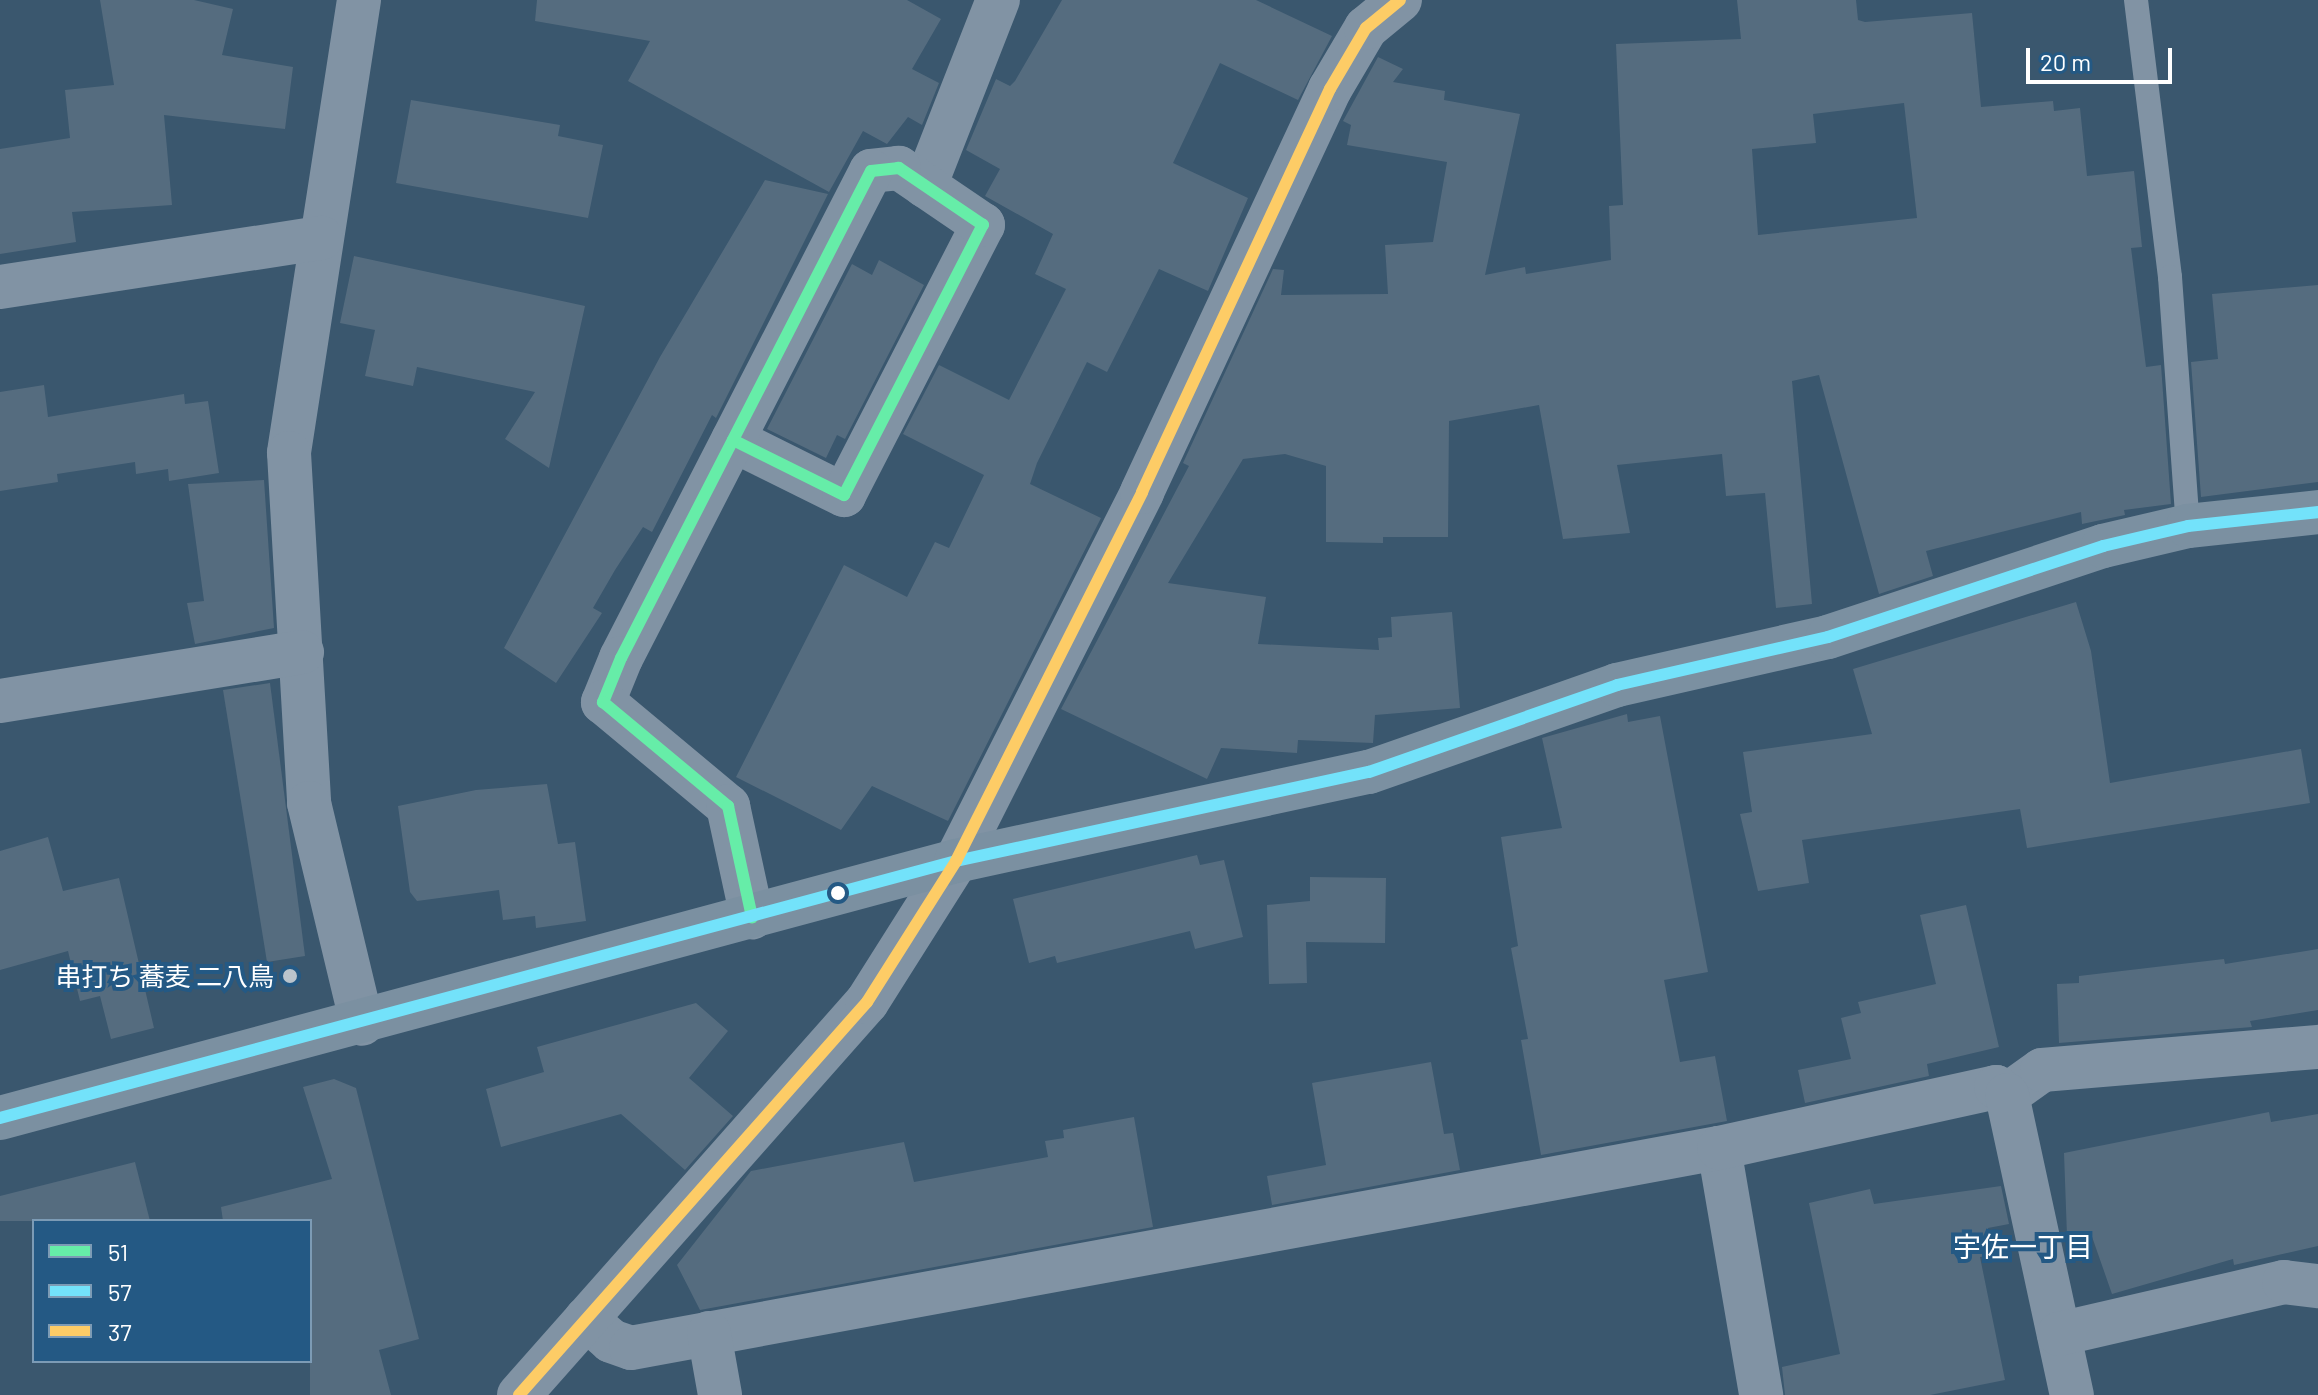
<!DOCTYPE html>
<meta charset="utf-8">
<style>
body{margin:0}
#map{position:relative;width:2318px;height:1395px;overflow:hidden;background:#3a576e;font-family:Barlow,"Noto Sans JP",sans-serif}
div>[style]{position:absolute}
.building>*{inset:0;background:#556c7f}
.lane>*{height:24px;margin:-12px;padding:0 12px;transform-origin:12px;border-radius:12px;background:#8193a4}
.street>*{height:44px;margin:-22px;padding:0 22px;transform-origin:22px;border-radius:22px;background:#8193a4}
.secondary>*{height:44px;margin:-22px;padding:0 22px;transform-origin:22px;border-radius:22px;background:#7b90a1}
.bus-1>*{height:12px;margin:-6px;padding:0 6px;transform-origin:6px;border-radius:6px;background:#66eda8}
.bus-2>*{height:12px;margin:-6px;padding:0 6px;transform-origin:6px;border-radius:6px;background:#73e2fa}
.bus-3>*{height:12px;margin:-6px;padding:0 6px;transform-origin:6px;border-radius:6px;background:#fdcc66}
.dots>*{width:22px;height:22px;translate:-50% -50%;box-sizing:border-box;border:4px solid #245984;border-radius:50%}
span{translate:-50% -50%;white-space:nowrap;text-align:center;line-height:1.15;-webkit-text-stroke:8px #245984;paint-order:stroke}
.poi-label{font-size:26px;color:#fff}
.right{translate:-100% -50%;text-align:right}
.neighbourhood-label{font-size:28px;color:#fff}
.legend{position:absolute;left:32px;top:1219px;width:280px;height:144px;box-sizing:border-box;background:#245984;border:2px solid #7c9bb5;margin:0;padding:10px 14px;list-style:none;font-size:24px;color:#fff}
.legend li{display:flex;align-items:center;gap:16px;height:40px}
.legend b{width:40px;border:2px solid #7c9bb5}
.scale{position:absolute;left:2026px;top:48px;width:146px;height:36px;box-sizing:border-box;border:4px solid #fff;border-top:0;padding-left:10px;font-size:24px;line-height:28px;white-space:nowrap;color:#fff;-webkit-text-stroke:6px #245984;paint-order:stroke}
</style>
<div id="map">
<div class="building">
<div style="clip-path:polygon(100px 0,194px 0,233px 9px,222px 55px,293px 67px,285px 129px,164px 115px,172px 205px,72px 212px,76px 242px,0 254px,0 149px,70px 138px,65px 90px,114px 85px)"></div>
<div style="clip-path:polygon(537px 0,907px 0,941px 19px,912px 69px,939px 83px,922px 125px,908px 117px,887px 144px,863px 131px,829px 192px,628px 81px,650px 41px,535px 21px)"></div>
<div style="clip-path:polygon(1062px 0,1256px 0,1332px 36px,1298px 100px,1220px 63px,1173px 163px,1248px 198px,1208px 291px,1159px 269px,1107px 372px,1087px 362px,1037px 463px,1030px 484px,1101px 518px,948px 821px,872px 786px,841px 830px,736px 777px,844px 565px,907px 597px,935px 542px,949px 548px,984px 475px,903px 434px,939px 365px,1009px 400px,1066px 289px,1035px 274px,1053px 234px,985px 196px,1000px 169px,966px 150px,996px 79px,1010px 86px,1015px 81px)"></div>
<div style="clip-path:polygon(evenodd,1737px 0,1856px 0,1858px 20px,1865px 22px,1972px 13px,1981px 107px,2053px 101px,2054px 111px,2080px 108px,2087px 176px,2134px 171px,2142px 247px,2131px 248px,2146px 367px,2161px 365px,2171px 504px,2124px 510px,2125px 515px,2082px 524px,2081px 512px,1926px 551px,1933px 576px,1879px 594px,1819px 375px,1792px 381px,1812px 604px,1776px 608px,1765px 493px,1726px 496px,1722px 454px,1617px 465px,1630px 533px,1563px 539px,1539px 405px,1449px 421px,1448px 537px,1383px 537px,1383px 543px,1326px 542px,1326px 466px,1285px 454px,1243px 459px,1168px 583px,1266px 597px,1258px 644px,1379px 650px,1378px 638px,1392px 637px,1391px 617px,1452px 612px,1460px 708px,1375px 715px,1373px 743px,1298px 740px,1297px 753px,1221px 748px,1207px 779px,1061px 709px,1189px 466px,1183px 463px,1273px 269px,1284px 270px,1281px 295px,1388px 294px,1385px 245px,1433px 242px,1447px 162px,1347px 145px,1351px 125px,1343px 121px,1378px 57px,1403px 69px,1393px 82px,1445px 91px,1444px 100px,1520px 114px,1485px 275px,1525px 267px,1526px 274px,1611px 260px,1609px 206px,1623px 205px,1616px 44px,1741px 39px,1737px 0,1904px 103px,1917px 218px,1758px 235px,1752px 149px,1816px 143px,1813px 114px,1904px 103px)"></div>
<div style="clip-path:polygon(411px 100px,560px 125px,558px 136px,603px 145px,588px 218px,396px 183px)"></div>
<div style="clip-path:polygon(765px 180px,828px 194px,716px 418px,712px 415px,652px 532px,643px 527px,615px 570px,593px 608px,602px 613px,556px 683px,504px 648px,660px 357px)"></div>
<div style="clip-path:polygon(354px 256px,585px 306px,549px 468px,505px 439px,535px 392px,417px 367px,413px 386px,365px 376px,375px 330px,340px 323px)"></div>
<div style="clip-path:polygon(879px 260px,924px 285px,845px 439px,837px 435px,826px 458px,767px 429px,852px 264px,872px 275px)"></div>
<div style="clip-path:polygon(2318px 285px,2318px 482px,2201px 497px,2191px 362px,2218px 359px,2212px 294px)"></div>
<div style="clip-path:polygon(44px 385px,48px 417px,184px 394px,185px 404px,208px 401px,219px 473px,169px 481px,168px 469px,136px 474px,135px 462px,57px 474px,58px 482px,0 491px,0 392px)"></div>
<div style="clip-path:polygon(264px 480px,274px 628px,195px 644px,187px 603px,204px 601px,188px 484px)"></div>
<div style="clip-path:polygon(2076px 602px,2091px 651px,2110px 783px,2301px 749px,2310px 803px,2027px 848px,2020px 809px,1802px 840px,1809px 883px,1758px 891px,1740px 814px,1752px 812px,1743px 752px,1872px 734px,1853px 669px)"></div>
<div style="clip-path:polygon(270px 683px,305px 956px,267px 962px,223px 690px)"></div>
<div style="clip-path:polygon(1627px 714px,1628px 722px,1660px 716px,1708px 972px,1664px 980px,1680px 1062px,1715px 1056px,1727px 1121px,1541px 1155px,1521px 1040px,1528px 1039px,1511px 948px,1518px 946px,1501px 837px,1562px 828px,1542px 738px)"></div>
<div style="clip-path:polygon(547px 784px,558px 844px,575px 842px,586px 921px,536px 928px,535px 916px,503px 920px,499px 890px,417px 901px,410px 892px,398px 806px,476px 790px)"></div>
<div style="clip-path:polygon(48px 837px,63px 891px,119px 878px,154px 1028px,111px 1039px,100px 996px,80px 1001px,68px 951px,0 970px,0 851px)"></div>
<div style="clip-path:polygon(1197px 855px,1200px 865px,1224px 860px,1243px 937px,1195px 949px,1190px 931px,1057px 963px,1055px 956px,1029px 963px,1013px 899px)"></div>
<div style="clip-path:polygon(1310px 877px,1386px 878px,1385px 943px,1306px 942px,1307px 983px,1269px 984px,1267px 905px,1310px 901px)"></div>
<div style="clip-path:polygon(1966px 905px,1999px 1047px,1927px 1064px,1929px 1076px,1805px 1103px,1798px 1070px,1851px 1059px,1841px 1018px,1861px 1013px,1858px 1002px,1936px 984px,1920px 915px)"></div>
<div style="clip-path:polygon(2318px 949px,2318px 1010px,2250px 1021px,2252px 1027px,2059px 1043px,2057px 984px,2079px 983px,2079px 976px,2224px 959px,2225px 964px)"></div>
<div style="clip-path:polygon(696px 1003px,728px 1031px,689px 1078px,733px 1116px,685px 1170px,621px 1114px,501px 1147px,486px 1089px,544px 1072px,537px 1047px)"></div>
<div style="clip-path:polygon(1431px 1062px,1444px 1134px,1453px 1133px,1460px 1170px,1272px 1205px,1267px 1176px,1326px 1165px,1312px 1083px)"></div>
<div style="clip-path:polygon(334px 1079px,356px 1088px,419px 1339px,379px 1350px,391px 1395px,310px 1395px,310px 1221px,223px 1221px,221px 1207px,332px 1179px,303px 1087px)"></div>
<div style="clip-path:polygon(2269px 1112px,2271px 1122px,2318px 1114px,2318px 1246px,2234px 1265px,2233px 1259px,2112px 1294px,2090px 1231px,2067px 1236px,2064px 1153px)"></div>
<div style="clip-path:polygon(1134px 1117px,1153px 1227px,700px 1310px,677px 1265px,751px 1171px,904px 1142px,914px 1182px,1048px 1157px,1045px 1141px,1064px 1138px,1063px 1130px)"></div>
<div style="clip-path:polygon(135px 1162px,150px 1221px,0 1221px,0 1196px)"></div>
<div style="clip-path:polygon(2001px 1186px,2009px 1224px,1988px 1228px,1993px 1255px,1980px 1257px,2005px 1380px,1930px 1395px,1785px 1395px,1782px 1367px,1840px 1354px,1809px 1203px,1870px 1189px,1874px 1204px)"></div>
</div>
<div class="lane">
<div style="left:2136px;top:0;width:279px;rotate:83deg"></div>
<div style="left:2170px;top:277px;width:250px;rotate:85.9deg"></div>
</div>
<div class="street">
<div style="left:359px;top:0;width:458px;rotate:98.8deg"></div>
<div style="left:289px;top:453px;width:351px;rotate:86.7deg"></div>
<div style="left:309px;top:803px;width:227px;rotate:76.5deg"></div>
<div style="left:925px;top:186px;width:200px;rotate:-68.6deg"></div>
<div style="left:0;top:287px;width:325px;rotate:-8.7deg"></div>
<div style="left:733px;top:440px;width:124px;rotate:26.4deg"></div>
<div style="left:844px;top:495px;width:304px;rotate:-62.8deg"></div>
<div style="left:983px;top:225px;width:102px;rotate:-145.8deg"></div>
<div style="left:899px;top:168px;width:28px;rotate:174deg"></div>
<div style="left:871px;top:171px;width:547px;rotate:117.17deg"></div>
<div style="left:621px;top:658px;width:48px;rotate:112.2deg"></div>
<div style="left:603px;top:702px;width:163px;rotate:39.8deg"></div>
<div style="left:728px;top:806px;width:114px;rotate:77.8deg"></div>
<div style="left:0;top:701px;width:306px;rotate:-9.2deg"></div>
<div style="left:2007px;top:1095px;width:43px;rotate:-35.5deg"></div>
<div style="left:2042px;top:1070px;width:277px;rotate:-4.8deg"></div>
<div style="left:1719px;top:1148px;width:251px;rotate:80.3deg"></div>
<div style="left:586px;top:1319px;width:33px;rotate:41deg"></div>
<div style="left:611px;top:1341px;width:21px;rotate:19deg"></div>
<div style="left:631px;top:1348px;width:1106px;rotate:-10.42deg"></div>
<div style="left:1719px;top:1148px;width:284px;rotate:-12.4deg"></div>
<div style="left:1996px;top:1087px;width:14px;rotate:36deg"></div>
<div style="left:2007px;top:1095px;width:307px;rotate:77.8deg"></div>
<div style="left:709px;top:1333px;width:63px;rotate:79.9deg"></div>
<div style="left:2059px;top:1334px;width:231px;rotate:-13deg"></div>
<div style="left:2284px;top:1282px;width:34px;rotate:7deg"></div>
<div style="left:519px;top:1395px;width:525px;rotate:-48.48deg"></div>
<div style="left:867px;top:1002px;width:167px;rotate:-57.7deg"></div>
<div style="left:956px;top:861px;width:413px;rotate:-63.2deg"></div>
<div style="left:1142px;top:492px;width:445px;rotate:-65deg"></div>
<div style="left:1330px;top:89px;width:71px;rotate:-59.5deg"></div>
<div style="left:1366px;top:28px;width:44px;rotate:-39.5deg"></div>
</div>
<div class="secondary">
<div style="left:0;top:1118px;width:990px;rotate:-15.05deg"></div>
<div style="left:956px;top:861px;width:422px;rotate:-12.2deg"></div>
<div style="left:1369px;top:772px;width:263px;rotate:-19.3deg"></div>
<div style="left:1617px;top:685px;width:216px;rotate:-12.8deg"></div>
<div style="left:1828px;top:637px;width:290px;rotate:-18.3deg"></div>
<div style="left:2103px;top:546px;width:87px;rotate:-13.2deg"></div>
<div style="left:2188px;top:526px;width:131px;rotate:-6.1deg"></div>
</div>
<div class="bus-1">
<div style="left:733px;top:440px;width:124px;rotate:26.4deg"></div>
<div style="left:844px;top:495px;width:304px;rotate:-62.8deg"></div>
<div style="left:983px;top:225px;width:102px;rotate:-145.8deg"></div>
<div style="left:899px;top:168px;width:28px;rotate:174deg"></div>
<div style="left:871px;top:171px;width:547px;rotate:117.17deg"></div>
<div style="left:621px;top:658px;width:48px;rotate:112.2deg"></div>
<div style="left:603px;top:702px;width:163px;rotate:39.8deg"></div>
<div style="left:728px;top:806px;width:114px;rotate:77.8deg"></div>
</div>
<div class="bus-2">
<div style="left:0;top:1118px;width:990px;rotate:-15.05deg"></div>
<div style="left:956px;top:861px;width:422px;rotate:-12.2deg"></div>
<div style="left:1369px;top:772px;width:263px;rotate:-19.3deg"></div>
<div style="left:1617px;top:685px;width:216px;rotate:-12.8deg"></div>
<div style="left:1828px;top:637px;width:290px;rotate:-18.3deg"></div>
<div style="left:2103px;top:546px;width:87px;rotate:-13.2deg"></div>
<div style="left:2188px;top:526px;width:131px;rotate:-6.1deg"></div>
</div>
<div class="bus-3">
<div style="left:519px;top:1395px;width:525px;rotate:-48.48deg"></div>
<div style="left:867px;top:1002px;width:167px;rotate:-57.7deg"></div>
<div style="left:956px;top:861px;width:413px;rotate:-63.2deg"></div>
<div style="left:1142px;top:492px;width:445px;rotate:-65deg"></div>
<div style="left:1330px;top:89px;width:71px;rotate:-59.5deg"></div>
<div style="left:1366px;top:28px;width:44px;rotate:-39.5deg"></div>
</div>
<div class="dots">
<div style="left:838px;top:893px;background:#fff"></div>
<div style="left:290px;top:976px;background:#bac4cc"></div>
</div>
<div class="poi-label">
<span class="right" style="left:274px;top:976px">串打ち 蕎麦 二八鳥</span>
</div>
<div class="neighbourhood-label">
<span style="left:2023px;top:1246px">宇佐一丁目</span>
</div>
<ul class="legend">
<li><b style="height:10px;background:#66eda8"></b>51</li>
<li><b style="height:10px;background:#73e2fa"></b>57</li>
<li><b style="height:10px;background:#fdcc66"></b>37</li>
</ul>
<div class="scale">20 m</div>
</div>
